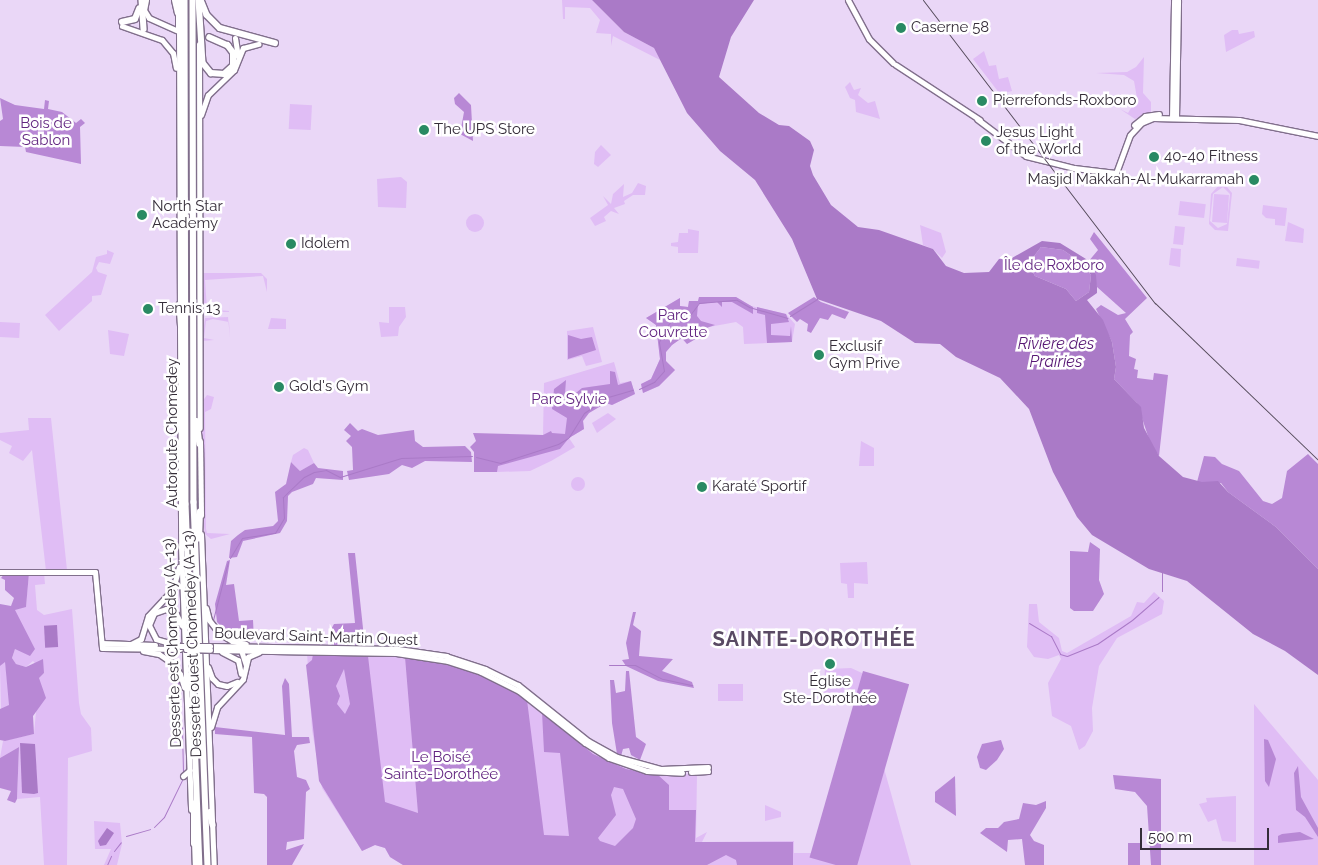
<!DOCTYPE html>
<meta charset="utf-8">
<style>
body{margin:0}
#map{position:relative;width:1318px;height:865px;overflow:hidden;background:#ead7f7;font-family:Raleway,sans-serif}
div>[style]{position:absolute}
.green>*{inset:0;background:#e0bdf5;transform-origin:0 0}
.round{border-radius:50%}
.forest>*{inset:0;background:#b888d5;transform-origin:0 0}
.water>*{inset:0;background:#aa7ac7;transform-origin:0 0}
.stream>*{height:1px;margin:-0.5px;padding:0 0.5px;transform-origin:0.5px;border-radius:0.5px;background:#aa7ac7}
.roads{filter:drop-shadow(1px 0 #816f8c) drop-shadow(-1px 0 #816f8c) drop-shadow(0 1px #816f8c) drop-shadow(0 -1px #816f8c)}
.major>*{height:5px;margin:-2.5px;padding:0 2.5px;transform-origin:2.5px;border-radius:2.5px;background:#fff}
.highway>*{height:5.5px;margin:-2.75px;padding:0 2.75px;transform-origin:2.75px;border-radius:2.75px;background:#fff}
.tram>*{height:1px;margin:-0.5px;padding:0 0.5px;transform-origin:0.5px;border-radius:0.5px;background:#554b5b}
.bridges{filter:drop-shadow(1px 0 #816f8c) drop-shadow(-1px 0 #816f8c) drop-shadow(0 1px #816f8c) drop-shadow(0 -1px #816f8c)}
.major-bridge>*{height:5px;margin:-2.5px;padding:0 2.5px;transform-origin:2.5px;border-radius:2.5px;background:#fff}
.dots>*{width:14px;height:14px;translate:-50% -50%;box-sizing:border-box;border:2px solid #fff;border-radius:50%}
span{translate:-50% -50%;white-space:nowrap;text-align:center;line-height:1.15;-webkit-text-stroke:5px #fff;paint-order:stroke}
.poi-label{font-size:15px;color:#352d39}
.left{translate:0 -50%;text-align:left}
.right{translate:-100% -50%;text-align:right}
.park-label{font-size:15px;color:#632681}
.street-label{font-size:15px;color:#352d39}
.water-label{font-size:16px;color:#571774;font-style:italic}
.district-label{font-size:20px;color:#5a4a64;font-weight:700;letter-spacing:1px}
.scale{position:absolute;left:1140px;top:828px;width:129px;height:22px;box-sizing:border-box;border:2px solid #352d39;border-top:0;padding-left:6px;font-size:15px;line-height:18px;white-space:nowrap;color:#352d39;-webkit-text-stroke:4px #fff;paint-order:stroke}
</style>
<div id="map">
<div class="green">
<div style="clip-path:polygon(562px 0,592px 0,624px 32px,654px 48px,660px 60px,613px 36px,611px 46px,611px 34px,596px 33px,600px 20px,590px 8px,565px 7px,565px 19px,563px 19px)"></div>
<div style="clip-path:polygon(1232px 30px,1238px 30px,1239px 34px,1254px 31px,1255px 37px,1226px 52px,1224px 35px)"></div>
<div style="clip-path:polygon(984px 51px,989px 66px,996px 65px,999px 79px,1008px 77px,1012px 91px,1000px 94px,973px 59px)"></div>
<div style="clip-path:polygon(1144px 57px,1143px 93px,1151px 102px,1151px 112px,1135px 119px,1120px 109px,1128px 113px,1137px 98px,1134px 81px,1124px 75px,1096px 73px,1127px 72px,1136px 67px)"></div>
<div style="clip-path:polygon(850px 82px,854px 90px,861px 88px,858px 95px,868px 103px,875px 101px,880px 119px,856px 112px,855px 100px,850px 98px,845px 87px)"></div>
<div style="left:290px;top:104px;width:22px;height:25px;rotate:3deg"></div>
<div style="clip-path:polygon(601px 145px,611px 155px,598px 167px,594px 164px,595px 152px)"></div>
<div style="clip-path:polygon(401px 177px,407px 182px,406px 208px,378px 207px,377px 179px)"></div>
<div style="clip-path:polygon(638px 183px,646px 186px,645px 195px,633px 195px,624px 201px,625px 204px,614px 208px,619px 214px,611px 211px,604px 217px,606px 221px,595px 226px,590px 218px,608px 205px,603px 196px,611px 204px,613px 194px,624px 184px,623px 197px,632px 193px)"></div>
<div style="clip-path:polygon(evenodd,1219px 185px,1227px 187px,1232px 193px,1228px 231px,1215px 230px,1209px 224px,1211px 194px,1219px 185px,1223px 187px,1230px 194px,1227px 224px,1218px 228px,1210px 221px,1213px 194px,1223px 187px)"></div>
<div style="left:1214px;top:194px;width:15px;height:28px;rotate:4deg"></div>
<div style="left:1180px;top:201px;width:26px;height:14px;rotate:7deg"></div>
<div style="clip-path:polygon(1263px 205px,1287px 208px,1285px 226px,1275px 225px,1275px 219px,1266px 218px,1262px 214px)"></div>
<div class="round" style="left:466px;top:214px;width:18px;height:18px"></div>
<div style="clip-path:polygon(1288px 222px,1304px 229px,1303px 243px,1285px 241px)"></div>
<div style="clip-path:polygon(920px 225px,941px 233px,946px 252px,942px 258px,933px 249px,923px 245px)"></div>
<div style="left:1175px;top:226px;width:10px;height:18px;rotate:6deg"></div>
<div style="clip-path:polygon(688px 229px,699px 231px,698px 253px,678px 253px,678px 247px,671px 246px,671px 243px,678px 242px,679px 233px,688px 233px)"></div>
<div style="clip-path:polygon(1171px 248px,1181px 249px,1180px 267px,1169px 265px)"></div>
<div style="clip-path:polygon(107px 250px,114px 253px,110px 264px,99px 262px,96px 268px,98px 272px,107px 275px,101px 295px,92px 296px,92px 301px,59px 331px,45px 315px,92px 272px,96px 257px,107px 254px)"></div>
<div style="left:1237px;top:258px;width:23px;height:8px;rotate:7deg"></div>
<div style="clip-path:polygon(202px 273px,261px 273px,267px 279px,267px 292px,263px 276px,205px 280px,207px 309px,229px 311px,230px 295px,229px 312px,208px 312px,203px 306px)"></div>
<div style="clip-path:polygon(699px 297px,736px 297px,751px 306px,786px 314px,795px 324px,792px 342px,744px 344px,743px 327px,736px 322px,709px 327px,698px 331px,699px 337px,687px 344px,681px 338px,672px 345px,666px 352px,666px 362px,675px 370px,659px 386px,643px 393px,641px 384px,651px 379px,660px 359px,656px 325px,646px 318px,680px 298px,680px 306px,688px 307px,689px 301px,698px 301px)"></div>
<div style="clip-path:polygon(389px 307px,405px 307px,406px 317px,399px 327px,398px 336px,381px 337px,379px 322px,389px 323px)"></div>
<div style="clip-path:polygon(228px 317px,230px 338px,229px 322px,213px 319px,206px 321px,204px 338px,214px 340px,202px 341px,205px 318px)"></div>
<div style="clip-path:polygon(271px 318px,286px 319px,286px 329px,268px 329px)"></div>
<div style="left:0;top:322px;width:20px;height:15px;rotate:3deg"></div>
<div style="clip-path:polygon(593px 327px,602px 362px,586px 366px,582px 356px,567px 360px,567px 331px)"></div>
<div style="clip-path:polygon(108px 330px,129px 334px,124px 356px,110px 354px)"></div>
<div style="clip-path:polygon(614px 362px,620px 383px,631px 381px,635px 394px,612px 405px,606px 403px,589px 413px,583px 420px,584px 429px,569px 438px,575px 447px,551px 461px,530px 471px,497px 472px,497px 434px,543px 435px,544px 383px)"></div>
<div style="clip-path:polygon(207px 395px,214px 397px,211px 409px,205px 412px,206px 529px,207px 533px,230px 534px,211px 539px,205px 534px,203px 519px,201px 472px,202px 402px)"></div>
<div style="clip-path:polygon(608px 413px,616px 419px,597px 433px,592px 423px)"></div>
<div style="clip-path:polygon(28px 418px,51px 418px,67px 570px,46px 571px,32px 450px,23px 461px,9px 453px,12px 446px,0 440px,0 433px,29px 430px)"></div>
<div style="clip-path:polygon(861px 441px,874px 448px,874px 466px,859px 466px)"></div>
<div style="clip-path:polygon(304px 448px,308px 450px,314px 463px,300px 471px,291px 462px,293px 455px)"></div>
<div class="round" style="left:571px;top:477px;width:14px;height:14px"></div>
<div style="clip-path:polygon(867px 562px,868px 584px,854px 583px,854px 598px,848px 598px,847px 584px,841px 583px,840px 563px)"></div>
<div style="clip-path:polygon(29px 573px,44px 573px,45px 584px,35px 585px,37px 610px,44px 615px,72px 609px,79px 703px,81px 714px,91px 728px,92px 751px,68px 758px,67px 865px,44px 865px,40px 797px,17px 799px,19px 747px,0 758px,3px 741px,34px 734px,39px 678px,44px 673px,33px 661px,26px 667px,16px 664px,12px 658px,15px 649px,34px 649px,14px 610px,26px 606px)"></div>
<div style="clip-path:polygon(1154px 592px,1164px 601px,1162px 614px,1117px 638px,1099px 666px,1092px 708px,1093px 731px,1085px 746px,1079px 750px,1071px 726px,1052px 716px,1048px 683px,1061px 659px,1059px 655px,1048px 659px,1034px 657px,1027px 647px,1029px 604px,1037px 604px,1039px 622px,1059px 638px,1062px 651px,1067px 653px,1131px 616px,1137px 602px,1144px 603px)"></div>
<div style="clip-path:polygon(307px 653px,411px 656px,480px 673px,538px 705px,578px 741px,608px 760px,649px 773px,697px 774px,696px 838px,707px 832px,702px 842px,794px 841px,794px 853px,842px 853px,842px 816px,865px 816px,864px 700px,824px 702px,825px 662px,829px 669px,851px 668px,862px 673px,863px 693px,911px 865px,403px 865px,390px 857px,385px 848px,375px 845px,362px 851px,322px 788px,312px 730px)"></div>
<div style="clip-path:polygon(5px 661px,10px 705px,1px 709px,0 666px)"></div>
<div style="left:718px;top:684px;width:25px;height:17px"></div>
<div style="clip-path:polygon(1254px 704px,1318px 780px,1318px 865px,1254px 865px)"></div>
<div style="clip-path:polygon(1236px 796px,1236px 842px,1222px 841px,1216px 819px,1208px 822px,1199px 804px,1207px 802px,1206px 798px)"></div>
<div style="clip-path:polygon(765px 805px,781px 812px,781px 817px,765px 821px)"></div>
<div style="clip-path:polygon(94px 821px,120px 823px,122px 844px,117px 865px,104px 865px,111px 849px,95px 849px)"></div>
</div>
<div class="forest">
<div style="clip-path:polygon(459px 93px,471px 105px,473px 141px,460px 134px,464px 112px,455px 104px,454px 98px)"></div>
<div style="clip-path:polygon(0 98px,15px 105px,44px 109px,45px 100px,49px 101px,48px 109px,62px 112px,76px 123px,81px 119px,85px 123px,80px 127px,81px 164px,26px 152px,25px 147px,0 146px,0 121px,3px 119px)"></div>
<div style="clip-path:polygon(1094px 232px,1147px 298px,1125px 319px,1133px 332px,1130px 335px,1129px 356px,1136px 359px,1134px 369px,1138px 370px,1137px 378px,1153px 380px,1154px 373px,1168px 375px,1159px 456px,1151px 445px,1137px 403px,1114px 379px,1116px 367px,1112px 342px,1096px 309px,1101px 305px,1118px 315px,1126px 313px,1097px 287px,1088px 262px,1098px 250px,1090px 239px)"></div>
<div style="clip-path:polygon(1041px 247px,1063px 250px,1076px 259px,1091px 275px,1089px 292px,1076px 301px,1066px 289px,1035px 276px,1028px 264px)"></div>
<div style="clip-path:polygon(699px 297px,736px 297px,753px 307px,753px 314px,732px 302px,722px 302px,722px 307px,717px 302px,698px 304px,697px 316px,701px 321px,715px 325px,698px 331px,699px 337px,687px 344px,682px 338px,672px 345px,666px 352px,666px 361px,675px 370px,659px 386px,643px 393px,641px 384px,651px 379px,660px 359px,656px 325px,646px 318px,680px 298px,680px 306px,688px 307px,689px 301px,698px 301px)"></div>
<div style="clip-path:polygon(814px 297px,821px 302px,849px 312px,845px 319px,832px 314px,828px 320px,820px 318px,811px 333px,807px 331px,808px 324px,800px 319px,797px 322px,788px 313px)"></div>
<div style="clip-path:polygon(757px 307px,786px 314px,789px 322px,771px 324px,771px 335px,790px 336px,791px 326px,792px 342px,767px 343px,765px 315px,757px 313px)"></div>
<div style="clip-path:polygon(568px 335px,581px 339px,592px 337px,596px 350px,568px 359px)"></div>
<div style="clip-path:polygon(610px 371px,615px 372px,618px 385px,631px 381px,635px 394px,612px 405px,606px 403px,589px 413px,583px 421px,584px 429px,569px 438px,560px 449px,498px 466px,497px 472px,474px 472px,474px 452px,470px 447px,476px 441px,473px 433px,543px 435px,551px 431px,552px 433px,565px 434px,567px 418px,552px 409px,554px 389px,566px 380px,565px 394px,571px 397px,582px 388px,610px 384px)"></div>
<div style="clip-path:polygon(350px 423px,358px 431px,362px 429px,378px 435px,414px 430px,415px 441px,423px 447px,465px 446px,471px 452px,472px 462px,425px 461px,412px 468px,402px 465px,389px 474px,349px 480px,347px 471px,353px 470px,352px 447px,346px 441px,351px 436px,344px 430px)"></div>
<div style="clip-path:polygon(1308px 454px,1318px 464px,1318px 569px,1276px 527px,1228px 492px,1221px 483px,1197px 482px,1204px 456px,1215px 457px,1222px 464px,1239px 471px,1263px 501px,1272px 504px,1282px 498px,1287px 471px)"></div>
<div style="clip-path:polygon(291px 462px,300px 471px,314px 463px,318px 468px,343px 471px,343px 480px,316px 478px,313px 484px,292px 492px,288px 496px,287px 521px,280px 533px,243px 541px,237px 557px,229px 558px,231px 541px,238px 535px,245px 530px,273px 526px,278px 521px,275px 492px,286px 484px)"></div>
<div style="clip-path:polygon(1090px 542px,1100px 549px,1099px 580px,1104px 594px,1093px 611px,1074px 611px,1070px 608px,1070px 551px,1088px 552px)"></div>
<div style="clip-path:polygon(348px 553px,355px 553px,365px 647px,332px 647px,329px 633px,334px 624px,355px 623px)"></div>
<div style="clip-path:polygon(230px 560px,226px 585px,234px 584px,239px 621px,253px 620px,254px 640px,229px 635px,217px 622px,215px 604px,227px 561px)"></div>
<div style="clip-path:polygon(5px 573px,29px 573px,26px 607px,15px 610px,35px 649px,30px 656px,15px 649px,12px 658px,16px 664px,26px 667px,43px 659px,44px 673px,39px 678px,46px 698px,33px 716px,34px 734px,5px 741px,0 740px,0 709px,9px 705px,5px 662px,0 666px,0 604px,11px 606px,14px 598px,5px 590px,5px 580px,1px 578px)"></div>
<div style="clip-path:polygon(633px 612px,636px 612px,633px 625px,641px 631px,639px 656px,673px 659px,662px 671px,692px 682px,694px 688px,658px 681px,626px 666px,622px 660px,629px 659px,626px 643px)"></div>
<div style="clip-path:polygon(evenodd,313px 654px,368px 656px,385px 802px,418px 813px,405px 657px,424px 660px,465px 669px,494px 680px,527px 700px,544px 835px,569px 836px,560px 753px,544px 752px,542px 712px,593px 754px,626px 769px,658px 775px,669px 785px,669px 810px,696px 810px,695px 842px,793px 842px,793px 865px,737px 865px,736px 860px,726px 855px,707px 865px,403px 865px,390px 857px,385px 848px,375px 845px,362px 851px,319px 781px,306px 665px,312px 660px,313px 654px,344px 669px,350px 704px,345px 714px,337px 704px,340px 696px,336px 686px,344px 669px,313px 654px,614px 787px,623px 789px,636px 819px,633px 828px,615px 846px,600px 841px,598px 838px,616px 815px,611px 795px,614px 787px)"></div>
<div style="clip-path:polygon(626px 671px,629px 671px,636px 737px,646px 744px,640px 760px,631px 755px,629px 748px,623px 749px,621px 756px,617px 754px,612px 723px,610px 680px,614px 680px,616px 693px,625px 691px)"></div>
<div style="left:863px;top:671px;width:48px;height:194px;rotate:16deg"></div>
<div style="clip-path:polygon(285px 678px,289px 684px,292px 737px,309px 737px,310px 743px,297px 745px,294px 751px,297px 777px,306px 780px,310px 789px,306px 792px,304px 839px,287px 842px,286px 850px,304px 844px,292px 865px,267px 865px,267px 797px,264px 794px,254px 793px,252px 737px,215px 734px,215px 727px,285px 735px,282px 686px)"></div>
<div style="clip-path:polygon(1264px 739px,1268px 740px,1276px 759px,1269px 787px,1265px 781px)"></div>
<div style="clip-path:polygon(1001px 740px,1004px 749px,997px 760px,986px 770px,980px 768px,977px 757px,982px 744px)"></div>
<div style="clip-path:polygon(19px 747px,17px 799px,15px 803px,7px 800px,11px 791px,0 788px,0 758px)"></div>
<div style="clip-path:polygon(1298px 766px,1301px 797px,1318px 828px,1318px 837px,1305px 817px,1296px 810px,1294px 773px)"></div>
<div style="clip-path:polygon(1113px 775px,1161px 779px,1161px 865px,1151px 865px,1147px 806px,1135px 792px,1115px 789px)"></div>
<div style="clip-path:polygon(955px 776px,956px 816px,935px 802px,935px 792px)"></div>
<div style="clip-path:polygon(1046px 801px,1046px 808px,1030px 835px,1034px 841px,1044px 845px,1044px 865px,1025px 865px,1022px 839px,1008px 840px,1007px 852px,980px 833px,986px 828px,998px 828px,1004px 822px,1019px 819px,1023px 803px,1036px 805px)"></div>
<div style="clip-path:polygon(1300px 832px,1314px 839px,1278px 843px,1278px 836px,1282px 834px)"></div>
<div style="left:1128px;top:843px;width:12px;height:22px"></div>
</div>
<div class="water">
<div style="clip-path:polygon(evenodd,592px 0,754px 0,731px 37px,719px 77px,759px 113px,779px 125px,789px 126px,810px 141px,814px 150px,810px 166px,813px 175px,831px 205px,858px 227px,879px 230px,933px 249px,946px 266px,964px 273px,989px 272px,999px 259px,1012px 258px,1042px 241px,1060px 243px,1086px 259px,1096px 275px,1097px 287px,1097px 293px,1087px 300px,1103px 320px,1112px 342px,1116px 367px,1114px 379px,1141px 407px,1144px 428px,1159px 456px,1183px 477px,1202px 482px,1218px 481px,1228px 492px,1276px 527px,1318px 569px,1318px 675px,1285px 651px,1253px 634px,1187px 581px,1149px 569px,1092px 535px,1077px 517px,1053px 472px,1029px 409px,1000px 378px,956px 357px,940px 344px,915px 343px,881px 321px,817px 299px,792px 239px,755px 180px,720px 151px,687px 113px,654px 48px,624px 32px,592px 0,1041px 247px,1063px 250px,1076px 259px,1091px 275px,1089px 292px,1076px 301px,1066px 289px,1035px 276px,1028px 264px,1041px 247px)"></div>
<div style="left:57px;top:625px;width:22px;height:13px;rotate:87deg"></div>
<div style="clip-path:polygon(20px 743px,35px 744px,38px 793px,34px 794px,22px 793px)"></div>
<div style="clip-path:polygon(107px 828px,114px 833px,106px 845px,100px 846px,98px 841px)"></div>
</div>
<div class="stream">
<div style="left:690px;top:315px;width:15px;rotate:-53deg"></div>
<div style="left:699px;top:303px;width:38px;rotate:-5deg"></div>
<div style="left:737px;top:300px;width:14px;rotate:30deg"></div>
<div style="left:749px;top:307px;width:40px;rotate:16deg"></div>
<div style="left:790px;top:316px;width:32px;rotate:-32deg"></div>
<div style="left:639px;top:389px;width:17px;rotate:-25deg"></div>
<div style="left:654px;top:382px;width:15px;rotate:-48deg"></div>
<div style="left:664px;top:371px;width:29px;rotate:-100deg"></div>
<div style="left:659px;top:342px;width:13px;rotate:-67deg"></div>
<div style="left:664px;top:330px;width:11px;rotate:-52deg"></div>
<div style="left:671px;top:321px;width:18px;rotate:-19deg"></div>
<div style="left:569px;top:437px;width:28px;rotate:-58deg"></div>
<div style="left:584px;top:413px;width:29px;rotate:-34deg"></div>
<div style="left:608px;top:397px;width:26px;rotate:-16deg"></div>
<div style="left:476px;top:457px;width:25px;rotate:14deg"></div>
<div style="left:500px;top:463px;width:61px;rotate:-18.1deg"></div>
<div style="left:558px;top:444px;width:12px;rotate:-31deg"></div>
<div style="left:230px;top:558px;width:23px;rotate:-59deg"></div>
<div style="left:242px;top:538px;width:33px;rotate:-9deg"></div>
<div style="left:275px;top:533px;width:17px;rotate:-59deg"></div>
<div style="left:284px;top:518px;width:21px;rotate:-93deg"></div>
<div style="left:283px;top:497px;width:29px;rotate:-44deg"></div>
<div style="left:304px;top:477px;width:11px;rotate:-27deg"></div>
<div style="left:314px;top:472px;width:12px;rotate:-9deg"></div>
<div style="left:326px;top:470px;width:16px;rotate:27deg"></div>
<div style="left:340px;top:477px;width:64px;rotate:-17.3deg"></div>
<div style="left:401px;top:458px;width:71px;rotate:-1.6deg"></div>
<div style="left:1162px;top:572px;width:19px;rotate:90deg"></div>
<div style="left:213px;top:620px;width:60px;rotate:-75.5deg"></div>
<div style="left:1029px;top:623px;width:26px;rotate:31deg"></div>
<div style="left:1051px;top:636px;width:20px;rotate:63deg"></div>
<div style="left:1060px;top:654px;width:7px;rotate:16deg"></div>
<div style="left:1067px;top:656px;width:32px;rotate:-22deg"></div>
<div style="left:1097px;top:644px;width:42px;rotate:-34.4deg"></div>
<div style="left:1132px;top:620px;width:35px;rotate:-41deg"></div>
<div style="left:609px;top:665px;width:26px"></div>
<div style="left:635px;top:665px;width:31px;rotate:27deg"></div>
<div style="left:663px;top:679px;width:30px;rotate:12deg"></div>
<div style="left:176px;top:703px;width:6px;rotate:-51deg"></div>
<div style="left:180px;top:698px;width:23px;rotate:-97deg"></div>
<div style="left:174px;top:704px;width:11px;rotate:95deg"></div>
<div style="left:173px;top:715px;width:16px;rotate:55deg"></div>
<div style="left:182px;top:728px;width:45px;rotate:88.7deg"></div>
<div style="left:154px;top:827px;width:14px;rotate:-45deg"></div>
<div style="left:164px;top:817px;width:43px;rotate:-64deg"></div>
<div style="left:126px;top:836px;width:25px;rotate:-16deg"></div>
<div style="left:114px;top:851px;width:11px;rotate:-52deg"></div>
<div style="left:107px;top:865px;width:10px;rotate:-66deg"></div>
</div>
<div class="roads">
<div class="major">
<div style="left:146px;top:0;width:10px;rotate:101deg"></div>
<div style="left:144px;top:10px;width:9px;rotate:58deg"></div>
<div style="left:149px;top:18px;width:30px;rotate:24deg"></div>
<div style="left:174px;top:0;width:13px;rotate:77deg"></div>
<div style="left:848px;top:0;width:44px;rotate:61.7deg"></div>
<div style="left:869px;top:39px;width:34px;rotate:45deg"></div>
<div style="left:122px;top:26px;width:42px;rotate:19.3deg"></div>
<div style="left:162px;top:40px;width:17px;rotate:50deg"></div>
<div style="left:173px;top:53px;width:15px;rotate:79deg"></div>
<div style="left:179px;top:26px;width:281px;rotate:89.8deg"></div>
<div style="left:235px;top:38px;width:19px;rotate:81deg"></div>
<div style="left:199px;top:44px;width:384px;rotate:89.9deg"></div>
<div style="left:896px;top:65px;width:100px;rotate:33.2deg"></div>
<div style="left:201px;top:115px;width:21px;rotate:-71deg"></div>
<div style="left:208px;top:95px;width:36px;rotate:-44deg"></div>
<div style="left:234px;top:70px;width:24px;rotate:-68deg"></div>
<div style="left:243px;top:48px;width:16px;rotate:-15deg"></div>
<div style="left:1172px;top:118px;width:118px;rotate:-89deg"></div>
<div style="left:1176px;top:118px;width:118px;rotate:-89deg"></div>
<div style="left:977px;top:119px;width:61px;rotate:37.1deg"></div>
<div style="left:1026px;top:156px;width:49px;rotate:14deg"></div>
<div style="left:1074px;top:168px;width:42px;rotate:6.8deg"></div>
<div style="left:1116px;top:173px;width:40px;rotate:-69.8deg"></div>
<div style="left:1130px;top:135px;width:16px;rotate:-47deg"></div>
<div style="left:1141px;top:123px;width:13px;rotate:-23deg"></div>
<div style="left:1153px;top:118px;width:86px;rotate:1.3deg"></div>
<div style="left:1239px;top:120px;width:81px;rotate:11.4deg"></div>
<div style="left:1134px;top:125px;width:14px;rotate:-39deg"></div>
<div style="left:1145px;top:116px;width:14px;rotate:-8deg"></div>
<div style="left:180px;top:328px;width:219px;rotate:89.7deg"></div>
<div style="left:181px;top:547px;width:263px;rotate:87.8deg"></div>
<div style="left:200px;top:441px;width:74px;rotate:89.2deg"></div>
<div style="left:201px;top:534px;width:331px;rotate:87.8deg"></div>
<div style="left:0;top:572px;width:95px"></div>
<div style="left:95px;top:572px;width:76px;rotate:84.7deg"></div>
<div style="left:102px;top:648px;width:78px;rotate:0.7deg"></div>
<div style="left:206px;top:608px;width:12px;rotate:76deg"></div>
<div style="left:209px;top:620px;width:16px;rotate:52deg"></div>
<div style="left:219px;top:633px;width:15px;rotate:32deg"></div>
<div style="left:232px;top:641px;width:14px;rotate:12deg"></div>
<div style="left:102px;top:643px;width:53px;rotate:2.2deg"></div>
<div style="left:131px;top:644px;width:11px;rotate:-27deg"></div>
<div style="left:141px;top:639px;width:24px;rotate:-73deg"></div>
<div style="left:148px;top:616px;width:37px;rotate:-47deg"></div>
<div style="left:173px;top:589px;width:23px;rotate:-75deg"></div>
<div style="left:180px;top:646px;width:25px;rotate:-164deg"></div>
<div style="left:156px;top:639px;width:16px;rotate:-117deg"></div>
<div style="left:149px;top:625px;width:13px;rotate:-67deg"></div>
<div style="left:154px;top:613px;width:13px;rotate:-18deg"></div>
<div style="left:166px;top:609px;width:11px;rotate:27deg"></div>
<div style="left:176px;top:614px;width:13px;rotate:63deg"></div>
<div style="left:210px;top:646px;width:188px;rotate:0.9deg"></div>
<div style="left:398px;top:649px;width:49px;rotate:8.3deg"></div>
<div style="left:446px;top:656px;width:41px;rotate:18.4deg"></div>
<div style="left:485px;top:669px;width:37px;rotate:26deg"></div>
<div style="left:518px;top:685px;width:90px;rotate:38.7deg"></div>
<div style="left:588px;top:741px;width:33px;rotate:29deg"></div>
<div style="left:617px;top:757px;width:46px;rotate:15.3deg"></div>
<div style="left:661px;top:769px;width:47px;rotate:-2.4deg"></div>
<div style="left:240px;top:647px;width:19px;rotate:72deg"></div>
<div style="left:210px;top:650px;width:186px;rotate:0.9deg"></div>
<div style="left:396px;top:653px;width:53px;rotate:8.7deg"></div>
<div style="left:448px;top:661px;width:35px;rotate:18deg"></div>
<div style="left:481px;top:672px;width:42px;rotate:26.6deg"></div>
<div style="left:519px;top:691px;width:84px;rotate:38.2deg"></div>
<div style="left:585px;top:743px;width:28px;rotate:32deg"></div>
<div style="left:609px;top:758px;width:40px;rotate:18.9deg"></div>
<div style="left:647px;top:771px;width:35px;rotate:3deg"></div>
<div style="left:143px;top:651px;width:16px;rotate:11deg"></div>
<div style="left:159px;top:654px;width:14px;rotate:34deg"></div>
<div style="left:171px;top:662px;width:15px;rotate:53deg"></div>
<div style="left:180px;top:674px;width:14px;rotate:73deg"></div>
<div style="left:222px;top:652px;width:18px;rotate:27deg"></div>
<div style="left:238px;top:660px;width:14px;rotate:78deg"></div>
<div style="left:208px;top:667px;width:12px;rotate:70deg"></div>
<div style="left:212px;top:678px;width:8px;rotate:45deg"></div>
<div style="left:218px;top:684px;width:9px;rotate:13deg"></div>
<div style="left:227px;top:686px;width:11px;rotate:-22deg"></div>
<div style="left:211px;top:727px;width:21px;rotate:-73deg"></div>
<div style="left:217px;top:707px;width:38px;rotate:-47deg"></div>
<div style="left:243px;top:679px;width:23px;rotate:-77deg"></div>
<div style="left:248px;top:657px;width:12px;rotate:-24deg"></div>
<div style="left:691px;top:772px;width:17px;rotate:-3deg"></div>
<div style="left:183px;top:776px;width:9px;rotate:-41deg"></div>
<div style="left:194px;top:841px;width:24px;rotate:88deg"></div>
</div>
<div class="highway">
<div style="left:142px;top:0;width:29px;rotate:86deg"></div>
<div style="left:185px;top:0;width:504px;rotate:89.89deg"></div>
<div style="left:186px;top:504px;width:361px;rotate:87.8deg"></div>
<div style="left:193px;top:0;width:502px;rotate:89.89deg"></div>
<div style="left:194px;top:502px;width:363px;rotate:87.8deg"></div>
<div style="left:199px;top:0;width:63px;rotate:86.4deg"></div>
<div style="left:203px;top:63px;width:13px;rotate:51deg"></div>
<div style="left:211px;top:73px;width:13px;rotate:4deg"></div>
<div style="left:224px;top:74px;width:12px;rotate:-42deg"></div>
<div style="left:233px;top:66px;width:13px;rotate:-90deg"></div>
<div style="left:233px;top:53px;width:9px;rotate:-126deg"></div>
<div style="left:228px;top:46px;width:20px;rotate:-156deg"></div>
<div style="left:201px;top:0;width:16px;rotate:68deg"></div>
<div style="left:207px;top:15px;width:18px;rotate:45deg"></div>
<div style="left:220px;top:28px;width:57px;rotate:15.3deg"></div>
<div style="left:122px;top:22px;width:13px;rotate:-13deg"></div>
<div style="left:135px;top:19px;width:11px;rotate:-68deg"></div>
<div style="left:179px;top:29px;width:29px;rotate:-90deg"></div>
<div style="left:180px;top:305px;width:28px;rotate:86deg"></div>
<div style="left:197px;top:421px;width:23px;rotate:83deg"></div>
<div style="left:199px;top:539px;width:27px;rotate:-88deg"></div>
<div style="left:210px;top:812px;width:13px;rotate:77deg"></div>
<div style="left:194px;top:844px;width:40px;rotate:-90deg"></div>
</div>
</div>
<div class="tram">
<div style="left:923px;top:0;width:382px;rotate:52.6deg"></div>
<div style="left:1155px;top:303px;width:226px;rotate:43.9deg"></div>
</div>
<div class="bridges">
<div class="major-bridge">
<div style="left:180px;top:646px;width:30px"></div>
<div style="left:186px;top:649px;width:24px;rotate:2deg"></div>
</div>
</div>
<div class="dots">
<div style="left:901px;top:28px;background:#298a63"></div>
<div style="left:982px;top:101px;background:#298a63"></div>
<div style="left:424px;top:130px;background:#298a63"></div>
<div style="left:986px;top:141px;background:#298a63"></div>
<div style="left:1154px;top:157px;background:#298a63"></div>
<div style="left:1254px;top:180px;background:#298a63"></div>
<div style="left:142px;top:215px;background:#298a63"></div>
<div style="left:291px;top:244px;background:#298a63"></div>
<div style="left:148px;top:309px;background:#298a63"></div>
<div style="left:819px;top:355px;background:#298a63"></div>
<div style="left:279px;top:387px;background:#298a63"></div>
<div style="left:702px;top:487px;background:#298a63"></div>
<div style="left:830px;top:664px;background:#298a63"></div>
</div>
<div class="poi-label">
<span class="left" style="left:911px;top:28px">Caserne 58</span>
<span class="left" style="left:993px;top:101px">Pierrefonds-Roxboro</span>
<span class="left" style="left:434px;top:130px">The UPS Store</span>
<span class="left" style="left:996px;top:141px">Jesus Light<br>of the World</span>
<span class="left" style="left:1164px;top:157px">40-40 Fitness</span>
<span class="right" style="left:1244px;top:180px">Masjid Makkah-Al-Mukarramah</span>
<span class="left" style="left:152px;top:215px">North Star<br>Academy</span>
<span class="left" style="left:301px;top:244px">Idolem</span>
<span class="left" style="left:158px;top:309px">Tennis 13</span>
<span class="left" style="left:829px;top:355px">Exclusif<br>Gym Prive</span>
<span class="left" style="left:289px;top:387px">Gold's Gym</span>
<span class="left" style="left:712px;top:487px">Karaté Sportif</span>
<span style="left:830px;top:690px">Église<br>Ste-Dorothée</span>
</div>
<div class="park-label">
<span style="left:46px;top:132px">Bois de<br>Sablon</span>
<span style="left:1054px;top:266px">Île de Roxboro</span>
<span style="left:673px;top:324px">Parc<br>Couvrette</span>
<span style="left:569px;top:400px">Parc Sylvie</span>
<span style="left:441px;top:766px">Le Boisé<br>Sainte-Dorothée</span>
</div>
<div class="street-label">
<span style="left:173px;top:433px;rotate:-90deg">Autoroute Chomedey</span>
<span style="left:316px;top:637px;rotate:2deg">Boulevard Saint-Martin Ouest</span>
<span style="left:173px;top:643px;rotate:-92deg">Desserte est Chomedey (A-13)</span>
<span style="left:193px;top:644px;rotate:-92deg">Desserte ouest Chomedey (A-13)</span>
</div>
<div class="water-label">
<span style="left:1056px;top:353px">Rivière des<br>Prairies</span>
</div>
<div class="district-label">
<span style="left:814px;top:639px">SAINTE-DOROTHÉE</span>
</div>
<div class="scale">500 m</div>
</div>
